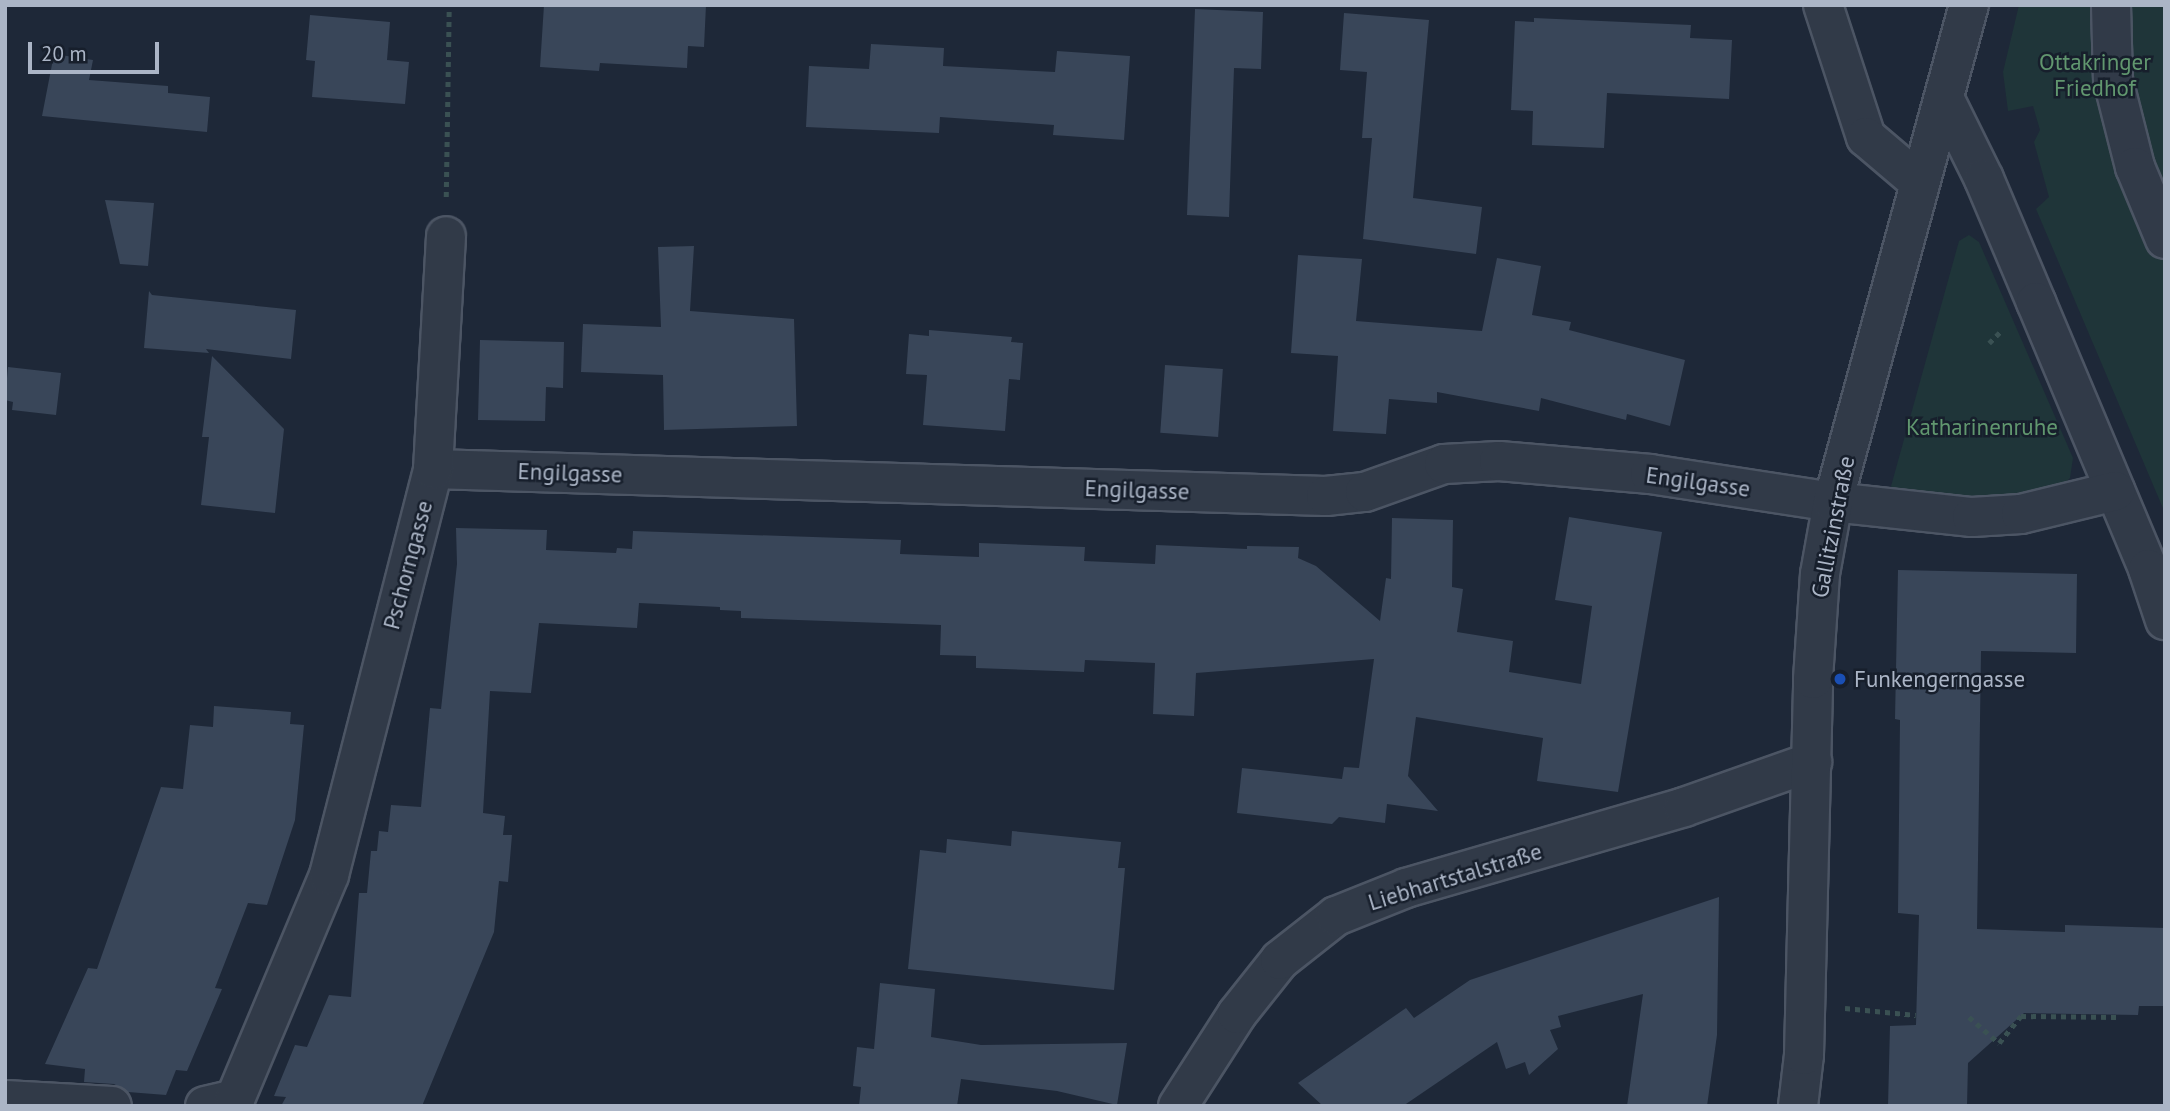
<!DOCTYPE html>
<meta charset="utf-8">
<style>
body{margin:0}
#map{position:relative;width:2170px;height:1111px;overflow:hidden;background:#1e2838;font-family:"PT Sans",sans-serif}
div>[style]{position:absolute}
.green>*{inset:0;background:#1f3539}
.building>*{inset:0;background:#394659;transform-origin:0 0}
.path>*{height:4.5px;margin-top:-2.25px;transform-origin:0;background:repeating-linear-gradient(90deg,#3a5153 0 5px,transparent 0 10px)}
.roads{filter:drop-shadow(2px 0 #4c5564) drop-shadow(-2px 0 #4c5564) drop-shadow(0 2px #4c5564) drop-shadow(0 -2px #4c5564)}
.minor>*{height:38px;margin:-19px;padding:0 19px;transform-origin:19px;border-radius:19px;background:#313a48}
.dots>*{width:19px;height:19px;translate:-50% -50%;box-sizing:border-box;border:4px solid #171f2c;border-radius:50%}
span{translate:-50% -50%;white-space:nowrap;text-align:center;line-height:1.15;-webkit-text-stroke:5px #171f2c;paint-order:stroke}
.park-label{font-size:23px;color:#61976f}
.street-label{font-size:23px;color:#abb5c6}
.poi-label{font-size:23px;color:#abb5c6}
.left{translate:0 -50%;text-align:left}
.frame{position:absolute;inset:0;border:7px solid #abb5c6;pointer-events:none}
.scale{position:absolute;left:28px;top:42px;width:131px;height:32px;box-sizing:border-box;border:4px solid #abb5c6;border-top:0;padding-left:9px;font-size:21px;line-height:24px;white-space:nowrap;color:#abb5c6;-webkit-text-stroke:5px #171f2c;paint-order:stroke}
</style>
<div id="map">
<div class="green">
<div style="clip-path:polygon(2019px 5px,2165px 5px,2165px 513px,2036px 209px,2049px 197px,2034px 142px,2040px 130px,2033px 106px,2008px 111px,2003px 72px)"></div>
<div style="clip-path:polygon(1969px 235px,1979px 242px,2073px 458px,2070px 478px,2057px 490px,1968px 501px,1890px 490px,1959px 241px)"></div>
</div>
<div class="building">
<div style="clip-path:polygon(544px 5px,706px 5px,704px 47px,688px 46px,687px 68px,600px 63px,599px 71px,540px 67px)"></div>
<div style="clip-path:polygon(1195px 9px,1263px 12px,1261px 69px,1234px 68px,1229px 217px,1187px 215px)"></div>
<div style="clip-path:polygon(1344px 13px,1429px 20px,1413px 198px,1482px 207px,1476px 254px,1363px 239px,1372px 138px,1362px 138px,1367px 72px,1340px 70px)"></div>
<div style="clip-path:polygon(310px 15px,390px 22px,387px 60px,409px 62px,405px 104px,312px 97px,315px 61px,306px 60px)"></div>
<div style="clip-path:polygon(1534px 18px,1691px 25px,1690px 38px,1732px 40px,1729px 99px,1607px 93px,1604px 148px,1532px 145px,1533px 111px,1511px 110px,1515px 21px,1534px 22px)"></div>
<div style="clip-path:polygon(871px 44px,944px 48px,943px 66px,1055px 72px,1057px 51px,1130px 56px,1124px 140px,1053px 135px,1054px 125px,940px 117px,939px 133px,806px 127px,809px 66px,869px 69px)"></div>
<div style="clip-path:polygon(54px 54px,93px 60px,89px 80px,168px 86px,168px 93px,210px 97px,207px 132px,42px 116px)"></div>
<div style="clip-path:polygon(105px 200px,154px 203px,148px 266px,120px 264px)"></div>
<div style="clip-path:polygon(694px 246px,690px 311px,794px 319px,797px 426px,664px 430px,663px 375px,581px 372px,583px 324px,661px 327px,658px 247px)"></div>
<div style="clip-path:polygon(1298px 255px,1362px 259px,1356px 321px,1482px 331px,1497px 258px,1541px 266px,1532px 315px,1571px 322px,1569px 330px,1685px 360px,1670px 426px,1627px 414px,1626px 420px,1541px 398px,1539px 411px,1437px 392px,1437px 403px,1389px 399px,1386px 434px,1333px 431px,1338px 356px,1291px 353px)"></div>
<div style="clip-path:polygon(149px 291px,152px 295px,296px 310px,291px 359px,206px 349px,209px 353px,144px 348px)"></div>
<div style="clip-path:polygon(929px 330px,1012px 337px,1011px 342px,1023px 343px,1020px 380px,1009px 379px,1005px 431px,923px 425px,927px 375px,906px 374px,909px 334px,929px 336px)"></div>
<div style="clip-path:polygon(480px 340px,564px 342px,563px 388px,546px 387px,545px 421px,478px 420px)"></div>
<div style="clip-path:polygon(212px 356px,284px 429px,275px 513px,201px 505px,209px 437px,202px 437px)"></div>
<div style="left:1165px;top:365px;width:58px;height:68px;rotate:4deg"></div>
<div style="clip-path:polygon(8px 367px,61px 373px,56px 415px,12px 410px,13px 402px,5px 400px)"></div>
<div style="clip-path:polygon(1569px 517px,1662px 532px,1618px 792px,1537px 781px,1543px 738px,1416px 717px,1408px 776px,1438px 811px,1387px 804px,1385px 823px,1339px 817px,1332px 824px,1237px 813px,1242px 768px,1342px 779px,1344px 767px,1359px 768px,1374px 659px,1196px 673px,1194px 716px,1153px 714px,1155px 663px,1085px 660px,1084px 672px,976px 668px,976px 656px,940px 655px,941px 625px,741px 618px,741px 611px,720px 610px,720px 607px,639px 603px,637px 628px,539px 623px,531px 693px,490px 691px,483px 813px,505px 816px,503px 835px,512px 835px,508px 882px,499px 881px,494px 932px,422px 1106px,281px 1106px,286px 1097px,274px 1096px,295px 1045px,307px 1047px,329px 995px,351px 997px,359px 893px,367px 893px,371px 851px,377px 851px,379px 831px,388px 832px,391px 805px,421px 807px,430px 708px,441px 709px,457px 564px,456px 528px,547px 530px,546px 550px,616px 553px,617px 548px,632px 549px,633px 531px,901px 540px,900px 554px,979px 557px,979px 543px,1085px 547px,1084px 561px,1155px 564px,1156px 545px,1247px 549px,1247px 546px,1299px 547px,1298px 558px,1316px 566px,1380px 621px,1386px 578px,1391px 579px,1392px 518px,1453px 520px,1452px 587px,1463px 589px,1457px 632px,1513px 641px,1509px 672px,1581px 684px,1592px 606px,1555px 600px)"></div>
<div style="clip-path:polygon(1898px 570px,2077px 574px,2076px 653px,1981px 651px,1977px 929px,2065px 932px,2065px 925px,2165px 928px,2165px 1006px,2139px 1006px,2138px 1015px,2024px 1013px,1968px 1063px,1967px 1106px,1888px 1106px,1890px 1026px,1916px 1025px,1919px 915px,1898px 913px,1900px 720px,1895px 719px)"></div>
<div style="clip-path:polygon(214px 706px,291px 712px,290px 724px,304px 725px,295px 820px,267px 905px,248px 903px,215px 988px,222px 989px,187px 1071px,176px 1070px,166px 1095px,128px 1092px,114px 1084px,84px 1082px,85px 1069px,45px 1064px,88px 968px,97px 969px,161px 787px,183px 789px,190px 725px,213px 727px)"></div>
<div style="clip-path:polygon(1012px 831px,1121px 842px,1118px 868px,1125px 868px,1114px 990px,908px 969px,920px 850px,946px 853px,947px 839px,1011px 846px)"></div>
<div style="clip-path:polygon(1719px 897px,1717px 1035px,1707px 1106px,1627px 1106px,1643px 994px,1558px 1016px,1561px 1027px,1550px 1030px,1558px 1049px,1529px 1075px,1525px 1062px,1506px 1069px,1497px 1042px,1403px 1106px,1323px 1106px,1298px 1083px,1406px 1008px,1414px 1018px,1470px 980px)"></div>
<div style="clip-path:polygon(880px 983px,935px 989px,931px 1037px,981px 1045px,1127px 1043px,1117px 1105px,1057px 1091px,961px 1079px,957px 1106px,859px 1106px,861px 1087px,853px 1086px,857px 1047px,874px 1049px)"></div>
</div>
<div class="path">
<div style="left:446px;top:197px;width:192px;rotate:-89.1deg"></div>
<div style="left:1989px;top:343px;width:20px;rotate:-45deg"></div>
<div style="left:1845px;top:1008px;width:71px;rotate:5.6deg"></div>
<div style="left:1969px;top:1017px;width:40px;rotate:41deg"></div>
<div style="left:1999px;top:1043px;width:35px;rotate:-51deg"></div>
<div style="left:2021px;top:1016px;width:95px;rotate:0.6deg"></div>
</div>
<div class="roads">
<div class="minor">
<div style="left:1823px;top:5px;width:139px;rotate:72deg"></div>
<div style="left:1866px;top:137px;width:71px;rotate:40.4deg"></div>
<div style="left:2111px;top:5px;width:75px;rotate:88.5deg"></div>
<div style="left:2113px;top:80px;width:90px;rotate:75.8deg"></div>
<div style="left:2135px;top:167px;width:78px;rotate:67.4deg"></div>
<div style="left:1944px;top:98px;width:90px;rotate:63.7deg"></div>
<div style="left:1984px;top:179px;width:134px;rotate:67.1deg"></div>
<div style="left:2036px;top:302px;width:290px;rotate:67.2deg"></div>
<div style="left:2148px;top:569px;width:54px;rotate:71.6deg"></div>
<div style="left:433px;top:469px;width:893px;rotate:1.73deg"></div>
<div style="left:1326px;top:496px;width:39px;rotate:-6deg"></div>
<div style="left:1365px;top:492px;width:84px;rotate:-19.5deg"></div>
<div style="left:1444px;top:464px;width:55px;rotate:-3.1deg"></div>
<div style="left:1499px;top:461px;width:152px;rotate:4.9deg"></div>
<div style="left:1650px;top:474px;width:185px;rotate:8.7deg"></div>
<div style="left:1833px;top:502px;width:140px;rotate:6.2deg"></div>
<div style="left:1972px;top:517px;width:49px;rotate:-3.5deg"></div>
<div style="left:2021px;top:514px;width:97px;rotate:-13.7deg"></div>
<div style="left:5px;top:1100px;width:107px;rotate:3.2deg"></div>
<div style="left:205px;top:1106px;width:31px;rotate:-13deg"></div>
<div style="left:235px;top:1099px;width:243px;rotate:-67.2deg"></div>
<div style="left:329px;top:875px;width:419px;rotate:-75.6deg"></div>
<div style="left:433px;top:469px;width:233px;rotate:-86.8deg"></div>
<div style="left:1178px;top:1106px;width:109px;rotate:-57.3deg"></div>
<div style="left:1237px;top:1014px;width:69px;rotate:-51.5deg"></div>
<div style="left:1280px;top:960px;width:71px;rotate:-38.2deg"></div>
<div style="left:1336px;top:916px;width:75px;rotate:-21.8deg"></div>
<div style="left:1406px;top:888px;width:290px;rotate:-16.2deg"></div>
<div style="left:1684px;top:807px;width:136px;rotate:-19.4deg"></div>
<div style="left:1798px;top:1106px;width:51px;rotate:-83.3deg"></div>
<div style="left:1804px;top:1055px;width:376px;rotate:-88.6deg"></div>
<div style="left:1813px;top:679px;width:105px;rotate:-86.2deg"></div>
<div style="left:1820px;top:574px;width:73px;rotate:-79.8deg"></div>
<div style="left:1833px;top:502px;width:515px;rotate:-74.7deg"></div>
</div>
</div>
<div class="dots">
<div style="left:1840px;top:679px;background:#1a4fb4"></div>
</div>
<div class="park-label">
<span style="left:2095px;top:75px">Ottakringer<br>Friedhof</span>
<span style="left:1982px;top:427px">Katharinenruhe</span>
</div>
<div class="street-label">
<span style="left:570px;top:473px;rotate:2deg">Engilgasse</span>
<span style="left:1698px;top:482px;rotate:8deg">Engilgasse</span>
<span style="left:1137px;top:490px;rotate:2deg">Engilgasse</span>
<span style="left:1833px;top:527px;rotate:-79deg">Gallitzinstraße</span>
<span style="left:408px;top:565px;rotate:-75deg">Pschorngasse</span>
<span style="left:1455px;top:877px;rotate:-17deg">Liebhartstalstraße</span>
</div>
<div class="poi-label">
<span class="left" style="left:1854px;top:679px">Funkengerngasse</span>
</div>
<div class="frame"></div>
<div class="scale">20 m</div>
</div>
